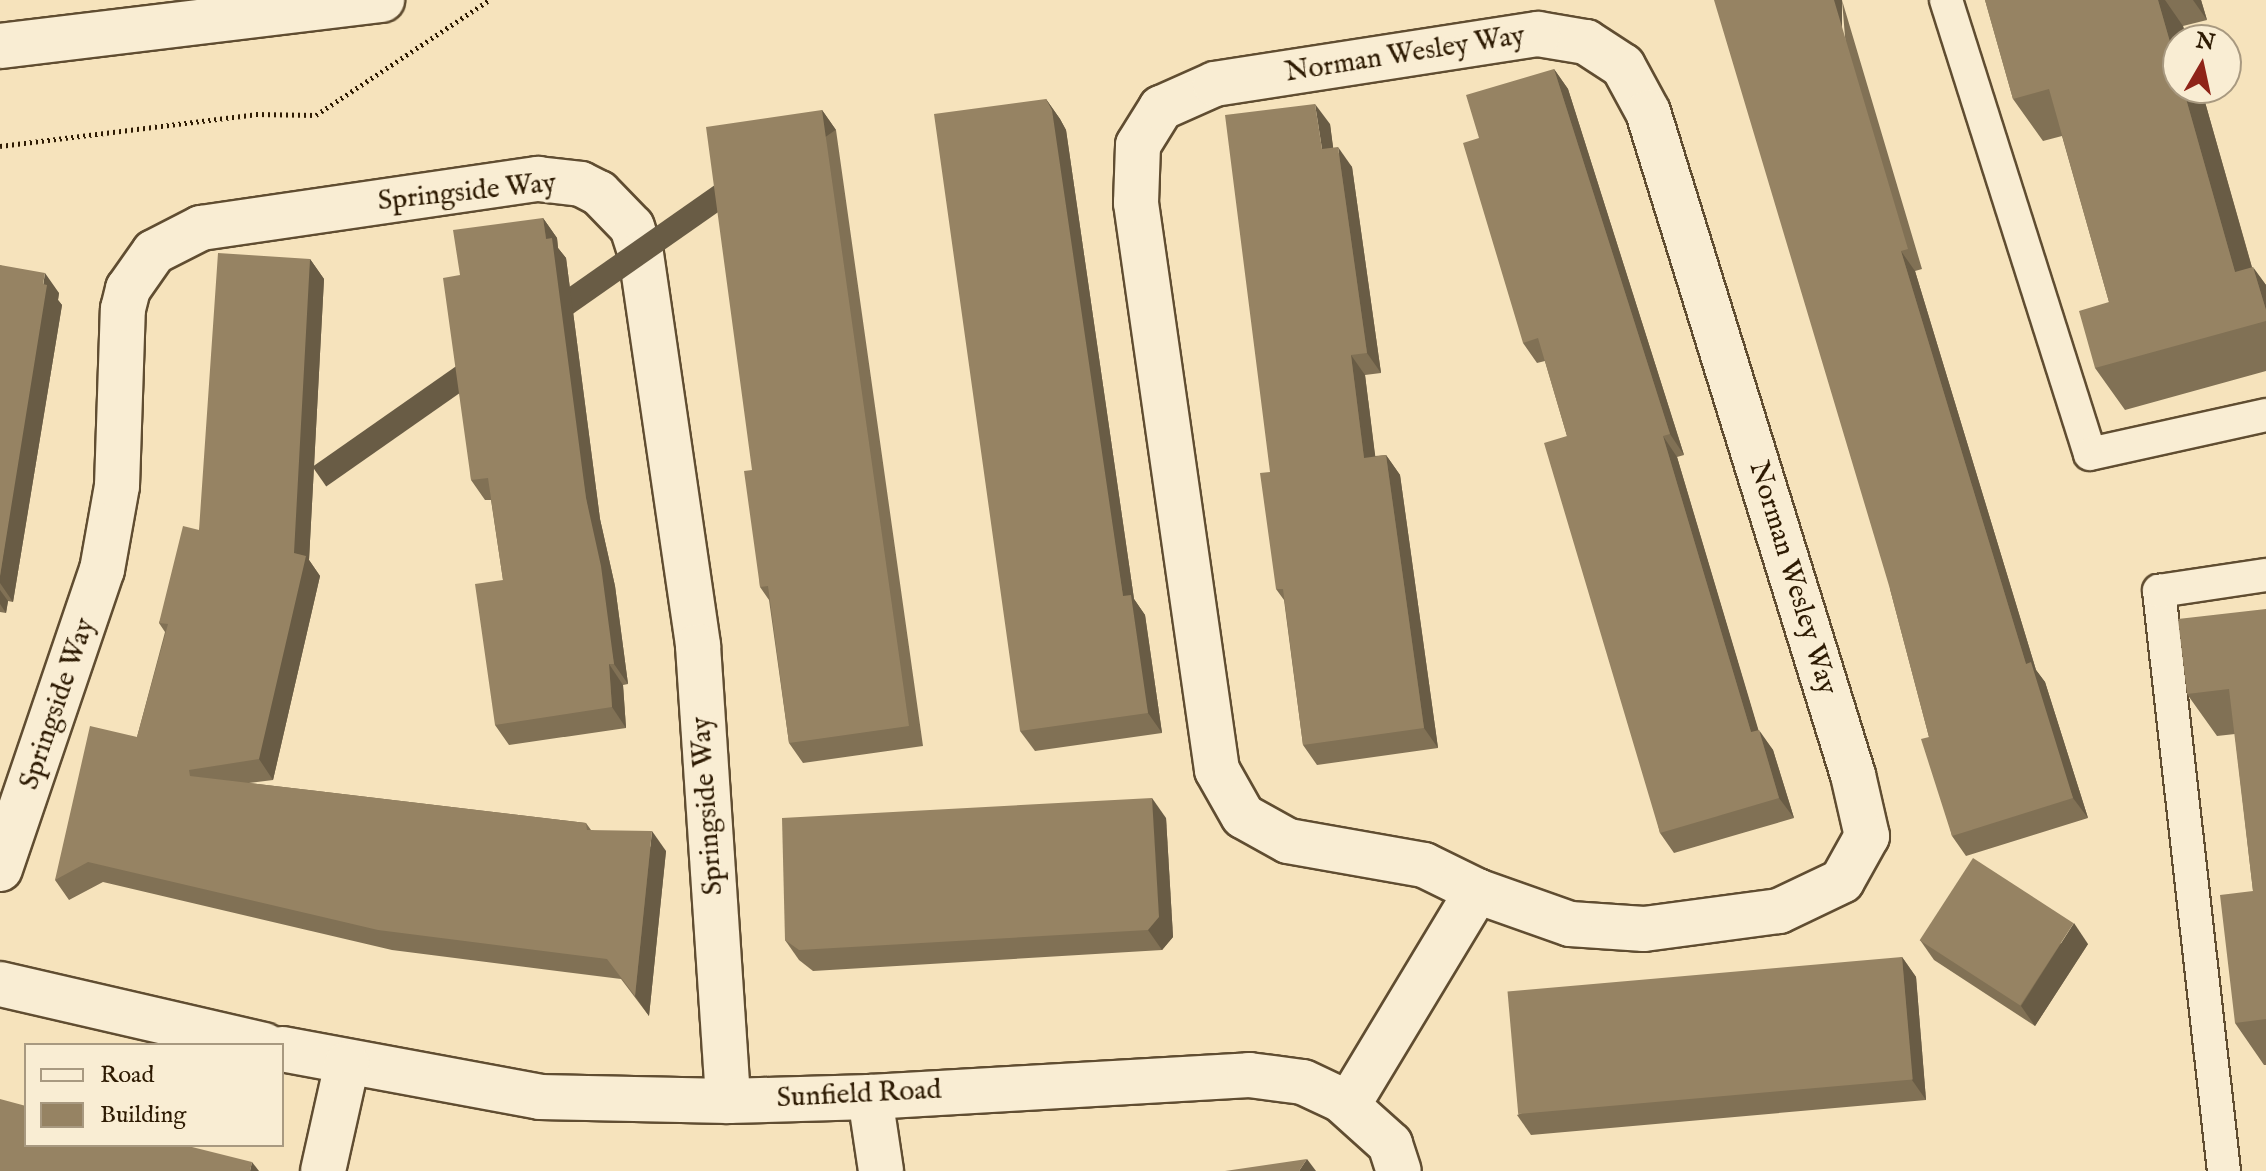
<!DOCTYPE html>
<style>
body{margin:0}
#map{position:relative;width:2266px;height:1171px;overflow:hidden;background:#f6e3bc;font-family:"IM FELL English",serif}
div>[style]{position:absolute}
.path>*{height:5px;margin-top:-2.5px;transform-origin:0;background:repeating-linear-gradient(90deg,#2e1b03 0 2px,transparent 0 6px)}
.roads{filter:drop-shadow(2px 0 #604d31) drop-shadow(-2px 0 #604d31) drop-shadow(0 2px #604d31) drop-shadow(0 -2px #604d31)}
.lane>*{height:32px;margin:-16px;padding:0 16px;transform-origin:16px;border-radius:16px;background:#f9edd3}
.street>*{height:44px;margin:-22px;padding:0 22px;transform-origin:22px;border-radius:22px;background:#f9edd3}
.secondary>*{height:44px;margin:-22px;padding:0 22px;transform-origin:22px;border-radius:22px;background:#f9edd3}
.wall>*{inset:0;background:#817155}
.shaded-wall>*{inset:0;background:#695c45;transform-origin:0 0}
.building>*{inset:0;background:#968363;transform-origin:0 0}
span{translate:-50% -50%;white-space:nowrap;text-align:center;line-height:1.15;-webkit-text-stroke:6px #f9edd3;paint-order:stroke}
.street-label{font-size:28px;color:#2e1b03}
.legend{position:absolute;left:24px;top:1043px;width:260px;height:104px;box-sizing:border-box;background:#f9edd3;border:2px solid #a89980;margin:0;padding:10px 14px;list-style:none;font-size:24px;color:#2e1b03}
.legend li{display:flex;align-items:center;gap:16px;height:40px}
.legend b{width:40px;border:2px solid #a89980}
.north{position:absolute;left:2162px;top:24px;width:80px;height:80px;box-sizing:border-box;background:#f9edd3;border:2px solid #a89980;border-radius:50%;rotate:9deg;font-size:22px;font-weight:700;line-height:32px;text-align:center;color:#2e1b03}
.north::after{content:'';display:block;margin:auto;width:28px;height:36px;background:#8f2418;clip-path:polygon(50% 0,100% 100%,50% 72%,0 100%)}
</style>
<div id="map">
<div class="path">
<div style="left:0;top:146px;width:258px;rotate:-7.1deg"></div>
<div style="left:256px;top:114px;width:60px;rotate:1deg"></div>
<div style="left:316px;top:115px;width:208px;rotate:-33.6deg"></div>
</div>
<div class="roads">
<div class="lane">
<div style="left:1946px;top:0;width:476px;rotate:72.4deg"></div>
<div style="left:2090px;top:454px;width:180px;rotate:-12.5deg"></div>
<div style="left:2224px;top:1171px;width:584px;rotate:-96.39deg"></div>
<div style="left:2159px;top:591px;width:108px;rotate:-8.5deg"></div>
</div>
<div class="street">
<div style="left:1538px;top:34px;width:49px;rotate:9.5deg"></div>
<div style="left:1586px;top:42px;width:44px;rotate:33deg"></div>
<div style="left:1623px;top:66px;width:52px;rotate:61.5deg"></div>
<div style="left:1648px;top:112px;width:694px;rotate:72.82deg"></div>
<div style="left:1853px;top:775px;width:63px;rotate:77.1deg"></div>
<div style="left:1867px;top:836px;width:51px;rotate:119.1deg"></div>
<div style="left:1842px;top:881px;width:70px;rotate:154.5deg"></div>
<div style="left:1779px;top:911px;width:136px;rotate:172.4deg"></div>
<div style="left:1644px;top:929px;width:74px;rotate:-176.1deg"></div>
<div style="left:1570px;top:924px;width:99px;rotate:-160.5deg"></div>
<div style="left:1477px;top:891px;width:59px;rotate:-153.9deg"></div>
<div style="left:1424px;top:865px;width:138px;rotate:-170deg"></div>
<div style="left:1288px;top:841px;width:51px;rotate:-150.9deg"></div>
<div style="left:1243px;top:816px;width:53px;rotate:-119.5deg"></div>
<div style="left:1217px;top:770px;width:573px;rotate:-98.13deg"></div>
<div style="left:1136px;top:203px;width:58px;rotate:-88deg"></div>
<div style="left:1138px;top:145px;width:44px;rotate:-58.1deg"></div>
<div style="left:1161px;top:108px;width:59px;rotate:-24deg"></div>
<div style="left:1215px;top:84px;width:327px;rotate:-8.8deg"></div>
<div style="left:0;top:869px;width:316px;rotate:-71.2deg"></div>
<div style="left:102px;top:570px;width:85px;rotate:-79.9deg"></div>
<div style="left:117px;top:486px;width:177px;rotate:-88.1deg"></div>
<div style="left:123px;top:309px;width:21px;rotate:-76deg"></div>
<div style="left:128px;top:289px;width:45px;rotate:-54.9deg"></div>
<div style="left:154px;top:252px;width:53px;rotate:-27.1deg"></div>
<div style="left:201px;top:228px;width:341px;rotate:-8.3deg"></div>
<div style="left:538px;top:179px;width:43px;rotate:6.6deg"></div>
<div style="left:581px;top:184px;width:20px;rotate:27deg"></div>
<div style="left:599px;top:193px;width:47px;rotate:45.9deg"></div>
<div style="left:632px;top:227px;width:28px;rotate:72deg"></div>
<div style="left:641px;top:254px;width:396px;rotate:81.7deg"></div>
<div style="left:698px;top:646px;width:456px;rotate:86.2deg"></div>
<div style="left:0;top:984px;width:271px;rotate:13deg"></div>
<div style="left:282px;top:1049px;width:262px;rotate:10.5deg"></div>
<div style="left:540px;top:1097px;width:188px;rotate:1.2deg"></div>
<div style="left:728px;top:1101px;width:142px;rotate:-1.6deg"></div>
<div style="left:870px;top:1097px;width:380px;rotate:-3.3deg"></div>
<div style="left:1249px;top:1075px;width:54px;rotate:7.4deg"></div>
<div style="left:1303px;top:1082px;width:42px;rotate:25.3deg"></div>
<div style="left:1341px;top:1100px;width:66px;rotate:41.9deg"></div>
<div style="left:1390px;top:1144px;width:28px;rotate:72deg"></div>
<div style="left:870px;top:1097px;width:75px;rotate:81.5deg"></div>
<div style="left:1348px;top:1105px;width:250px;rotate:-58.9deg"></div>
<div style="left:323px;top:1171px;width:110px;rotate:-77.4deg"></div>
</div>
<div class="secondary">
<div style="left:0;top:46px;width:385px;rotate:-6.9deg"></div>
</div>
</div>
<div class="wall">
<div style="clip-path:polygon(1842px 0,1922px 269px,1915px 271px,2036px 670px,2045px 682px,2088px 818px,1966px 856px,1952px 836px,1929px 737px,1890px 589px)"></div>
<div style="clip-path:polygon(1985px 0,2201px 0,2207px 20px,2183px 26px,2187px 40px,2178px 40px,2178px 88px,2201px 88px,2252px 267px,2266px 285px,2266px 371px,2125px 410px,2095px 368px,2109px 302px,2062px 136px,2043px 141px,2013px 99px)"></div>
<div style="clip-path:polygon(1554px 69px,1568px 89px,1684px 455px,1677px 457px,1758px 730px,1773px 750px,1794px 818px,1674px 853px,1660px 833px,1567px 436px,1545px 361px,1537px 363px,1523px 343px)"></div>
<div style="clip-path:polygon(1046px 99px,1060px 119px,1066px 130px,1134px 599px,1145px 615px,1162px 733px,1035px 751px,1020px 731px)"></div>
<div style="clip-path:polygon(822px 110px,836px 130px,923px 746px,803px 763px,789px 743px,769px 600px,760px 587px,752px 470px)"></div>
<div style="clip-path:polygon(1330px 124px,1333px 148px,1352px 167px,1381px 373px,1365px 375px,1375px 456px,1386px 455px,1400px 475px,1438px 748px,1317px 765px,1303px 745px,1284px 600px,1276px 589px)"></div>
<div style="clip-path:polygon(543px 218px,557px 238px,558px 248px,566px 258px,600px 519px,615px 586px,628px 684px,623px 685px,626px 728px,509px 745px,495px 725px,503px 580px,491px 500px,485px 500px,471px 480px,460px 275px)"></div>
<div style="clip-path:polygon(310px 259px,324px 279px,309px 560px,320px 576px,273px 780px,249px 783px,586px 823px,591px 830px,666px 851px,649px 1016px,621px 979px,392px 950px,103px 882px,69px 900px,55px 880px,137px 737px,165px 632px,159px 623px,199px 530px)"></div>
<div style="clip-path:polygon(0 265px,59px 293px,58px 300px,62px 305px,13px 602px,8px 601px,6px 613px,0 612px)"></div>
<div style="clip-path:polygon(2266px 609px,2266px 1065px,2264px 1065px,2235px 1023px,2253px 891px,2235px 734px,2217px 736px,2187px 694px)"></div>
<div style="clip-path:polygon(1166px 818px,1173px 937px,1162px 950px,813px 971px,799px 960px,785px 940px)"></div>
<div style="clip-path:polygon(1920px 940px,2088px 944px,2035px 1026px,1934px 960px)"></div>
<div style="clip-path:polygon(1902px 957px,1916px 977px,1926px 1100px,1531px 1135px,1517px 1115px)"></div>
</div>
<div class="shaded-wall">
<div style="left:1834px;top:0;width:8px;height:260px"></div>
<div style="clip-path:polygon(2158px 0,2165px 0,2183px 26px,2187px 40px,2178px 40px,2178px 70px)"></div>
<div style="clip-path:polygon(2193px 0,2201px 0,2207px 20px)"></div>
<div style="clip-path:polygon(1554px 69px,1568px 89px,1684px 455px,1670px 434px)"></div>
<div style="clip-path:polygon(2183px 88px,2201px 88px,2265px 314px,2235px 272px)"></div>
<div style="clip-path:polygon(1046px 99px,1060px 119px,1066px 130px,1134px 599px,1145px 615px,1162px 733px,1148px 713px,1123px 596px)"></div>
<div style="clip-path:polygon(1315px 104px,1330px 124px,1336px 169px,1322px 149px)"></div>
<div style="left:822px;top:110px;width:24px;height:622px;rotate:55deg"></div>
<div style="clip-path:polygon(1338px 147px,1352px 167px,1381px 373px,1367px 353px)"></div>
<div style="clip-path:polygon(543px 218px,557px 238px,558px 248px,566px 258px,600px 519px,615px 586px,628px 684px,614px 664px,586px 498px)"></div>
<div style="clip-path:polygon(1901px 251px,1915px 271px,2036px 670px,2045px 682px,2088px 818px,2073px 798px,2026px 664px)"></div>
<div style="clip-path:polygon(310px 259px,324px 279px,309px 560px,320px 576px,273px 780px,259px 759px)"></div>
<div style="clip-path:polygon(2253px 267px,2266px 285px,2266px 310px)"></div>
<div style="clip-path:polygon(45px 273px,59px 293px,58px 300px,62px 305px,13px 602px,0 583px,0 576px)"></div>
<div style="clip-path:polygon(1351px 355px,1365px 375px,1378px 478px,1364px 458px)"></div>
<div style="clip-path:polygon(1663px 436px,1677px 457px,1765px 752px,1751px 732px)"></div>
<div style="clip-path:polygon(1386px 455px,1400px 475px,1438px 748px,1424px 728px)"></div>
<div style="clip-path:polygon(0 590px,8px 601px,6px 613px,0 604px)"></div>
<div style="clip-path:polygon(609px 664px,623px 685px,626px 728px,612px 707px)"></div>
<div style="clip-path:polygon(1759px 730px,1773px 750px,1794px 818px,1779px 798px)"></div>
<div style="clip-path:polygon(1152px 798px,1166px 818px,1173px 937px,1162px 950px,1148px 930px)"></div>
<div style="clip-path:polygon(652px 831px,666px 851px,649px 1016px,635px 996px)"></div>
<div style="clip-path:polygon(2074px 923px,2088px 944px,2035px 1026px,2021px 1006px)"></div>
<div style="clip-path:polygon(1902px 957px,1916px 977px,1926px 1100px,1912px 1080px)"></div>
<div style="clip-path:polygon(1307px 1159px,1316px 1171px,1299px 1171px)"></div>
<div style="clip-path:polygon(252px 1162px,259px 1171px,250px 1171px)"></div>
</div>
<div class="building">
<div style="clip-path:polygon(1714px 0,1834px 0,1908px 249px,1901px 251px,2026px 664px,2031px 662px,2073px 798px,1952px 836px,1921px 739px,1929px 737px,1890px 589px)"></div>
<div style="clip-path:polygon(1985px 0,2158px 0,2178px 70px,2178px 88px,2183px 88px,2235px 272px,2253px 267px,2266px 310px,2266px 321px,2095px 368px,2079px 311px,2109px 302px,2049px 89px,2013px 99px)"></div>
<div style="clip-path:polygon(1554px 69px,1670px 434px,1663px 436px,1751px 732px,1759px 730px,1779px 798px,1660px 833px,1544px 443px,1567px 436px,1538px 338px,1523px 343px,1463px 143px,1479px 138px,1466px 95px)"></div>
<div style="clip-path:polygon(1046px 99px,1052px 110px,1123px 596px,1131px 595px,1148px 713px,1020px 731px,934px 114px)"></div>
<div style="clip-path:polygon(1315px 104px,1322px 149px,1338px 147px,1367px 353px,1351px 355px,1364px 458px,1386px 455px,1424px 728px,1303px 745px,1283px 589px,1276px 589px,1260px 473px,1270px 472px,1225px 115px)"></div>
<div style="clip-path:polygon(822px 110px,909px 726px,789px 743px,768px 586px,760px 587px,744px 471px,752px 470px,706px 127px)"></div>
<div style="clip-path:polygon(543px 218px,546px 239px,552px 238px,586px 498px,601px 566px,614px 664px,609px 664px,612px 707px,495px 725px,475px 584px,503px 580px,488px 478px,471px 480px,443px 278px,460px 275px,453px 230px)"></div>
<div style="clip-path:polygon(218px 253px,310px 259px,294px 553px,306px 556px,259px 759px,189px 770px,190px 776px,586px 823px,587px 830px,652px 831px,635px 996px,607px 959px,378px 930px,88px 862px,55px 880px,90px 726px,137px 737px,168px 624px,159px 623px,183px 526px,199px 530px)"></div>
<div style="clip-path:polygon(0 265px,45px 273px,43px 284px,47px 285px,0 576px)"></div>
<div style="clip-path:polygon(2266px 609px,2266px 1019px,2235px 1023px,2220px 895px,2253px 891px,2229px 689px,2187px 694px,2178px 619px)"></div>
<div style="clip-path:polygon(1152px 798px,1159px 917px,1148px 930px,799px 950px,785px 940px,782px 818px)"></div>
<div style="left:1973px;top:858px;width:120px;height:98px;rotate:33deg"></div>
<div style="left:1902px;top:957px;width:123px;height:396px;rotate:85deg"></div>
<div style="clip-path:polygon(0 1099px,26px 1106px,26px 1145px,184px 1145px,252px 1162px,250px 1171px,0 1171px)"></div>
<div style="clip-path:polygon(1307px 1159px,1299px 1171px,1225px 1171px)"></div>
</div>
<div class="street-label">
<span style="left:1405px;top:55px;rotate:-9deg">Norman Wesley Way</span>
<span style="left:467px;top:193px;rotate:-6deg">Springside Way</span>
<span style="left:1792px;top:578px;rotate:73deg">Norman Wesley Way</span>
<span style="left:58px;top:704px;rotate:-71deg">Springside Way</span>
<span style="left:708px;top:806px;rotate:-94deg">Springside Way</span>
<span style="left:859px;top:1095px;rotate:-3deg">Sunfield Road</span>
</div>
<ul class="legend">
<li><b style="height:10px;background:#f9edd3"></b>Road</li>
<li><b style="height:22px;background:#968363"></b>Building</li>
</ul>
<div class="north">N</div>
</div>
